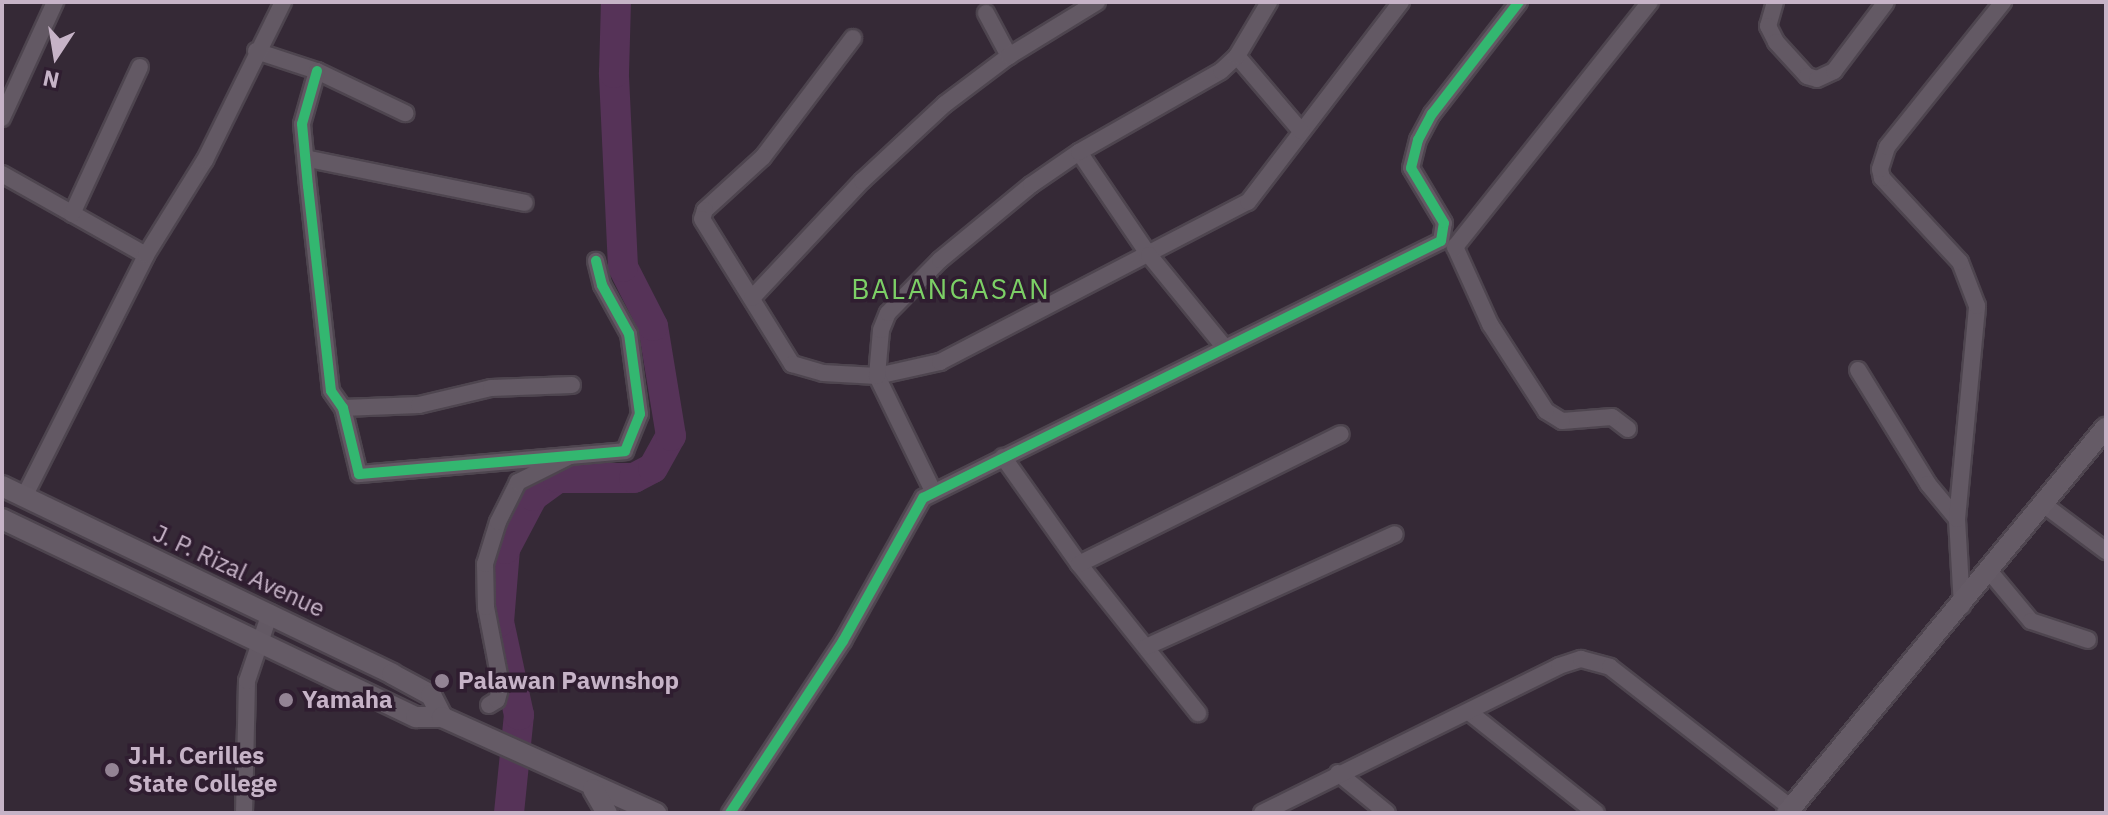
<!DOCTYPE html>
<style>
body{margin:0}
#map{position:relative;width:2108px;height:815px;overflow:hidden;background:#352936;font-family:"IBM Plex Sans",sans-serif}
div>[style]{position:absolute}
.river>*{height:30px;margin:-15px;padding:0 15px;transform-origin:15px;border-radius:15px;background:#563358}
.roads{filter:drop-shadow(2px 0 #4e454f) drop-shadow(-2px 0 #4e454f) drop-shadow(0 2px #4e454f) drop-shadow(0 -2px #4e454f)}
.minor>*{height:16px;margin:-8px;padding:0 8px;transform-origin:8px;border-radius:8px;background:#635964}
.major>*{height:20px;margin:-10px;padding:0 10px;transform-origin:10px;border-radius:10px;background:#655b66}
.cycleway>*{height:10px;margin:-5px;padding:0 5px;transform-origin:5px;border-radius:5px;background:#33b770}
.dots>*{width:22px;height:22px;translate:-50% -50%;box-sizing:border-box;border:4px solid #2f1d30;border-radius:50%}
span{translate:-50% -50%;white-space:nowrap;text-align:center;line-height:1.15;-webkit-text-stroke:7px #2f1d30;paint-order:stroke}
.street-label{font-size:24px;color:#c6b3c7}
.poi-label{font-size:24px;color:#c6b3c7;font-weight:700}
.left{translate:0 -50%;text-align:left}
.quarter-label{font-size:28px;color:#7ccf66;letter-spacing:2px}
.frame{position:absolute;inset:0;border:4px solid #c6b3c7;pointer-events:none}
.north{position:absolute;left:16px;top:16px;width:80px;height:80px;-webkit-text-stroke:6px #2f1d30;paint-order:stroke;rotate:192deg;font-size:22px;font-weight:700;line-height:32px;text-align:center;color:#c6b3c7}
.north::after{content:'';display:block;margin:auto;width:28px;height:36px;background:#c6b3c7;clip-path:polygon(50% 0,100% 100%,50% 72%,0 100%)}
</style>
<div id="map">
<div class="river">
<div style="left:509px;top:813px;width:99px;rotate:-84.2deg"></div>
<div style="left:519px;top:715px;width:95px;rotate:-102.1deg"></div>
<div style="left:499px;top:622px;width:73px;rotate:-85.3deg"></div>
<div style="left:505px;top:549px;width:60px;rotate:-62.2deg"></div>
<div style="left:533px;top:496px;width:31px;rotate:-36deg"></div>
<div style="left:558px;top:478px;width:76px"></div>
<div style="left:634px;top:478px;width:21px;rotate:-28deg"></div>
<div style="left:653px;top:468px;width:37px;rotate:-61deg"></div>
<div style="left:671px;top:436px;width:111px;rotate:-99.3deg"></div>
<div style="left:653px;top:326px;width:66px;rotate:-117deg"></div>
<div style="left:623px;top:267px;width:194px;rotate:-92.7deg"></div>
<div style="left:614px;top:73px;width:71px;rotate:-88.4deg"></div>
</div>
<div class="roads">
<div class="minor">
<div style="left:1775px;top:2px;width:25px;rotate:106deg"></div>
<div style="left:1768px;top:26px;width:18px;rotate:63deg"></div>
<div style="left:1776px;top:42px;width:46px;rotate:47.6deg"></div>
<div style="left:1807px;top:76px;width:10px;rotate:17deg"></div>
<div style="left:1817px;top:79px;width:19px;rotate:-25deg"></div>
<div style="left:1834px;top:71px;width:86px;rotate:-53deg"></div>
<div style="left:986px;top:13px;width:49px;rotate:61.9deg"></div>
<div style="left:853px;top:38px;width:149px;rotate:127.1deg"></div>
<div style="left:763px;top:157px;width:79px;rotate:137.6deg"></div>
<div style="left:705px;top:210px;width:9px;rotate:108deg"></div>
<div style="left:702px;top:219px;width:171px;rotate:58.2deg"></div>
<div style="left:792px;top:364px;width:32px;rotate:16deg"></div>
<div style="left:823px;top:373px;width:54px;rotate:3.2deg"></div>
<div style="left:877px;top:376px;width:65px;rotate:-12.5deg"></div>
<div style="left:940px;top:362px;width:347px;rotate:-27.5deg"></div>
<div style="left:1248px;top:202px;width:252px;rotate:-52.6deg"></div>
<div style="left:256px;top:51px;width:64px;rotate:18.2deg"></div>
<div style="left:317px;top:71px;width:98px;rotate:25.5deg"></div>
<div style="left:1237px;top:56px;width:99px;rotate:49.5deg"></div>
<div style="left:317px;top:71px;width:55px;rotate:105.8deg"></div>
<div style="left:302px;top:124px;width:62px;rotate:84.5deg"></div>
<div style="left:308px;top:186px;width:206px;rotate:83.6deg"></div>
<div style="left:331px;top:391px;width:21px;rotate:55deg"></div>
<div style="left:343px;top:408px;width:68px;rotate:76.4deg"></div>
<div style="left:359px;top:474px;width:267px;rotate:-4.9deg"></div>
<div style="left:625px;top:451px;width:40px;rotate:-68deg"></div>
<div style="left:640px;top:414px;width:81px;rotate:-97.8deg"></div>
<div style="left:629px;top:334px;width:56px;rotate:-118.9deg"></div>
<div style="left:602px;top:285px;width:25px;rotate:-104deg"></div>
<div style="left:2px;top:118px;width:128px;rotate:-65.4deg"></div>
<div style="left:1079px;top:152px;width:125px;rotate:55.8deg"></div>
<div style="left:1149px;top:255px;width:120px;rotate:50.7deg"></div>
<div style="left:309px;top:159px;width:220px;rotate:11.5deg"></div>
<div style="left:2px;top:174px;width:165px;rotate:29.4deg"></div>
<div style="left:72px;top:214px;width:162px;rotate:-65.2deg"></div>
<div style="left:752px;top:298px;width:161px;rotate:-46.8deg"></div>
<div style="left:862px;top:181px;width:113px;rotate:-42.9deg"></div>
<div style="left:945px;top:104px;width:80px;rotate:-36.9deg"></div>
<div style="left:1009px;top:56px;width:103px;rotate:-31.5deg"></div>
<div style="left:1858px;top:370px;width:134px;rotate:58.4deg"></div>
<div style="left:1928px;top:484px;width:45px;rotate:50.4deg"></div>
<div style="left:343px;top:408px;width:76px;rotate:-2.3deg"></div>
<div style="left:419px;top:405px;width:74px;rotate:-13.3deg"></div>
<div style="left:491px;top:388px;width:81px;rotate:-2.1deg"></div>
<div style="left:1628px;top:429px;width:20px;rotate:-143deg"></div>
<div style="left:1612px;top:417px;width:50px;rotate:175.4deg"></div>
<div style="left:1562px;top:421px;width:19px;rotate:-148deg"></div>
<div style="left:1546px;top:411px;width:103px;rotate:-122.8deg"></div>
<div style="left:1490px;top:324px;width:85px;rotate:-114.4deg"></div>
<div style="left:1455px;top:247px;width:313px;rotate:-51.5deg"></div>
<div style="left:1003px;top:457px;width:131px;rotate:54.6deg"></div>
<div style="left:1079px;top:564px;width:191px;rotate:51.4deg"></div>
<div style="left:933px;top:491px;width:128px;rotate:-116deg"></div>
<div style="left:877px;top:376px;width:46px;rotate:-85deg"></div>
<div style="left:881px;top:330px;width:18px;rotate:-68deg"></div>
<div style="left:888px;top:313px;width:74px;rotate:-45.5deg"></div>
<div style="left:940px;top:260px;width:118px;rotate:-39.5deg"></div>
<div style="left:1031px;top:185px;width:58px;rotate:-34.5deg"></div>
<div style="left:1079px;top:152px;width:163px;rotate:-29.7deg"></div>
<div style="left:1221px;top:71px;width:22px;rotate:-43deg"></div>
<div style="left:1237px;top:56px;width:63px;rotate:-59.3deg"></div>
<div style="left:24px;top:497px;width:271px;rotate:-63.2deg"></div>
<div style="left:146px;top:255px;width:112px;rotate:-58.2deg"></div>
<div style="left:205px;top:160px;width:176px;rotate:-63.7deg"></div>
<div style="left:2043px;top:504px;width:79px;rotate:36.7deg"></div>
<div style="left:1079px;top:564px;width:292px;rotate:-26.4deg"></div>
<div style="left:1990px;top:572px;width:64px;rotate:50.1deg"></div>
<div style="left:2031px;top:621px;width:60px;rotate:18.4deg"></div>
<div style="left:1962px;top:606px;width:87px;rotate:-93.3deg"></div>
<div style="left:1957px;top:519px;width:214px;rotate:-84.6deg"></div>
<div style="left:1977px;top:306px;width:47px;rotate:-111.1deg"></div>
<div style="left:1960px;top:262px;width:115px;rotate:-132.9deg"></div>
<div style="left:1882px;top:178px;width:9px;rotate:-103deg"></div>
<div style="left:1880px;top:169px;width:23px;rotate:-72deg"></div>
<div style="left:1887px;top:147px;width:186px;rotate:-51.3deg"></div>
<div style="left:1146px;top:647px;width:273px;rotate:-24.4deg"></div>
<div style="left:489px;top:705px;width:9px;rotate:-32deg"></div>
<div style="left:497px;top:700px;width:16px;rotate:-75deg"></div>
<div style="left:501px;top:685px;width:79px;rotate:-100.9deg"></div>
<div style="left:486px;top:607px;width:43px;rotate:-91.3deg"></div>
<div style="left:485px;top:564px;width:44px;rotate:-72.8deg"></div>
<div style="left:498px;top:522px;width:45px;rotate:-63.4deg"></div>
<div style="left:518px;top:482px;width:56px;rotate:-26.6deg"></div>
<div style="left:1469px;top:712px;width:162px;rotate:38.5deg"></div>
<div style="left:1338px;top:773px;width:63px;rotate:39.2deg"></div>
<div style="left:244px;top:813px;width:132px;rotate:-88.7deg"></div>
<div style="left:247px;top:681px;width:72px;rotate:-71.3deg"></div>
<div style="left:730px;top:813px;width:206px;rotate:-56.7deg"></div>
<div style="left:843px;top:641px;width:164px;rotate:-60.8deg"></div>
<div style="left:923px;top:498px;width:578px;rotate:-26.39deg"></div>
<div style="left:1441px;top:241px;width:18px;rotate:-81deg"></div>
<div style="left:1444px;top:223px;width:64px;rotate:-121deg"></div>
<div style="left:1411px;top:168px;width:29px;rotate:-76deg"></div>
<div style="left:1418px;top:140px;width:30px;rotate:-62deg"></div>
<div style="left:1432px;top:114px;width:142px;rotate:-52.2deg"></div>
<div style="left:1262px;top:813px;width:331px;rotate:-26.3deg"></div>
<div style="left:1559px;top:666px;width:23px;rotate:-18deg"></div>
<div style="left:1581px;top:659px;width:30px;rotate:15deg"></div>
<div style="left:1610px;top:667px;width:229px;rotate:37.9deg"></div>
</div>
<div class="major">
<div style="left:2px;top:486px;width:433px;rotate:25.7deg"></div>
<div style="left:392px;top:674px;width:44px;rotate:28.3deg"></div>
<div style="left:431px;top:695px;width:25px;rotate:63deg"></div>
<div style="left:2px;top:519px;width:459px;rotate:25.6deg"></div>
<div style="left:416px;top:717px;width:26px"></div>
<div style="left:442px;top:717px;width:235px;rotate:24.2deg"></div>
<div style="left:593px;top:789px;width:28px;rotate:60deg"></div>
<div style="left:1787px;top:813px;width:500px;rotate:-50.4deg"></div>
</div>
</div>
<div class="cycleway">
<div style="left:317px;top:71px;width:55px;rotate:105.8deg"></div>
<div style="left:302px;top:124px;width:62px;rotate:84.5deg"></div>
<div style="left:308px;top:186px;width:206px;rotate:83.6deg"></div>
<div style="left:331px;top:391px;width:21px;rotate:55deg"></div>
<div style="left:343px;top:408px;width:68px;rotate:76.4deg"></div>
<div style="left:359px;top:474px;width:267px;rotate:-4.9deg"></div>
<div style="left:625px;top:451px;width:40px;rotate:-68deg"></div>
<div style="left:640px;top:414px;width:81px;rotate:-97.8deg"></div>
<div style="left:629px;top:334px;width:56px;rotate:-118.9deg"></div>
<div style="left:602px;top:285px;width:25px;rotate:-104deg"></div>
<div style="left:730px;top:813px;width:206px;rotate:-56.7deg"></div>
<div style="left:843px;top:641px;width:164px;rotate:-60.8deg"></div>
<div style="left:923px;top:498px;width:578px;rotate:-26.39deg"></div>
<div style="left:1441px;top:241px;width:18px;rotate:-81deg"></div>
<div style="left:1444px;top:223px;width:64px;rotate:-121deg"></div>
<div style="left:1411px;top:168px;width:29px;rotate:-76deg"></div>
<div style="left:1418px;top:140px;width:30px;rotate:-62deg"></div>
<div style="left:1432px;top:114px;width:142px;rotate:-52.2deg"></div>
</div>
<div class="dots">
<div style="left:442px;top:681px;background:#938394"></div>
<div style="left:286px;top:700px;background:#938394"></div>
<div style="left:112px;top:770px;background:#938394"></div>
</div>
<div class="street-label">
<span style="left:239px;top:571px;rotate:25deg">J. P. Rizal Avenue</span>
</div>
<div class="poi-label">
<span class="left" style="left:458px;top:681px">Palawan Pawnshop</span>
<span class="left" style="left:302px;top:700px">Yamaha</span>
<span class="left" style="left:128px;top:770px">J.H. Cerilles<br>State College</span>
</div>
<div class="quarter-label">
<span style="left:951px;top:289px">BALANGASAN</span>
</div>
<div class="frame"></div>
<div class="north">N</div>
</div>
